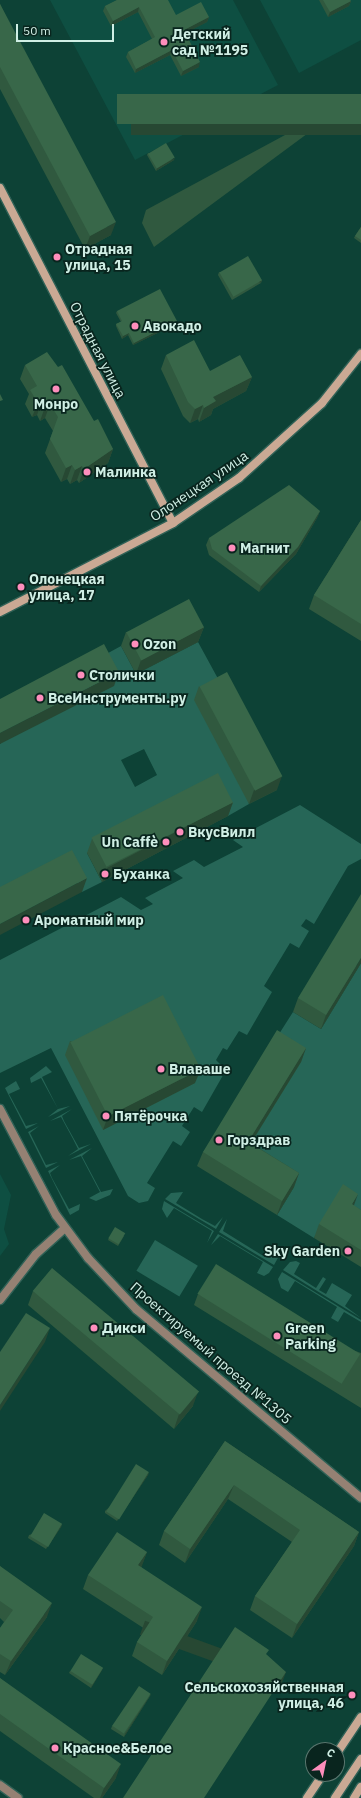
<!DOCTYPE html>
<meta charset="utf-8">
<style>
body{margin:0}
#map{position:relative;width:361px;height:1798px;overflow:hidden;background:#0d4236;font-family:"IBM Plex Sans",sans-serif}
div>[style]{position:absolute}
.built>*{inset:0;background:#0e4f42}
.green>*{inset:0;background:#266657;transform-origin:0 0}
.roads{filter:drop-shadow(1px 0 #306156) drop-shadow(-1px 0 #306156) drop-shadow(0 1px #306156) drop-shadow(0 -1px #306156)}
.street>*{height:8px;margin:-4px;padding:0 4px;transform-origin:4px;border-radius:4px;background:#958173}
.secondary>*{height:8px;margin:-4px;padding:0 4px;transform-origin:4px;border-radius:4px;background:#caa994}
.wall>*{inset:0;background:#30593f}
.shaded-wall>*{inset:0;background:#274833;transform-origin:0 0}
.building>*{inset:0;background:#386749;transform-origin:0 0}
.dots>*{width:11px;height:11px;translate:-50% -50%;box-sizing:border-box;border:2px solid #09251e;border-radius:50%}
span{translate:-50% -50%;white-space:nowrap;text-align:center;line-height:1.15;-webkit-text-stroke:3.5px #09251e;paint-order:stroke}
.poi-label{font-size:14px;color:#d0efe5;font-weight:700}
.left{translate:0 -50%;text-align:left}
.right{translate:-100% -50%;text-align:right}
.street-label{font-size:14px;color:#d0efe5}
.north{position:absolute;left:305px;top:1742px;width:40px;height:40px;box-sizing:border-box;background:#09251e;border:1px solid #59766e;border-radius:50%;rotate:33deg;font-size:11px;font-weight:700;line-height:16px;text-align:center;color:#d0efe5}
.north::after{content:'';display:block;margin:auto;width:14px;height:18px;background:#fe8ebc;clip-path:polygon(50% 0,100% 100%,50% 72%,0 100%)}
.scale{position:absolute;left:16px;top:24px;width:98px;height:18px;box-sizing:border-box;border:2px solid #d0efe5;border-top:0;padding-left:5px;font-size:12px;line-height:14px;white-space:nowrap;color:#d0efe5;-webkit-text-stroke:3px #09251e;paint-order:stroke}
</style>
<div id="map">
<div class="built">
<div style="clip-path:polygon(50px 0,233px 0,278px 85px,135px 160px)"></div>
<div style="clip-path:polygon(260px 0,361px 0,361px 40px,299px 73px)"></div>
<div style="clip-path:polygon(0 1174px,11px 1195px,4px 1229px,9px 1244px,0 1256px)"></div>
</div>
<div class="green">
<div style="clip-path:polygon(evenodd,198px 642px,222px 686px,249px 804px,228px 816px,213px 787px,87px 853px,102px 882px,82px 892px,67px 864px,0 899px,0 744px,99px 658px,121px 646px,136px 674px,198px 642px,144px 749px,157px 775px,135px 787px,121px 760px,144px 749px)"></div>
<div style="clip-path:polygon(300px 805px,361px 844px,361px 859px,348px 866px,314px 924px,306px 919px,301px 926px,309px 931px,299px 948px,290px 943px,264px 986px,272px 992px,247px 1035px,239px 1031px,227px 1050px,223px 1048px,216px 1060px,226px 1070px,202px 1112px,194px 1107px,182px 1126px,190px 1132px,181px 1146px,173px 1141px,147px 1183px,155px 1188px,148px 1201px,139px 1203px,128px 1196px,51px 1048px,0 1073px,0 960px,121px 897px,141px 910px,153px 904px,145px 898px,183px 878px,173px 871px,194px 860px,204px 867px,243px 847px,233px 840px)"></div>
<div style="clip-path:polygon(361px 963px,361px 1227px,338px 1199px,314px 1238px,277px 1215px,294px 1187px,243px 1156px,272px 1045px,293px 1012px,321px 1029px)"></div>
<div style="clip-path:polygon(46px 1066px,52px 1072px,42px 1077px,58px 1109px,70px 1106px,48px 1117px,58px 1109px,41px 1078px,31px 1083px,30px 1078px)"></div>
<div style="clip-path:polygon(16px 1081px,20px 1089px,9px 1094px,24px 1122px,26px 1126px,38px 1123px,26px 1129px,5px 1088px)"></div>
<div style="clip-path:polygon(72px 1109px,62px 1116px,64px 1121px,79px 1148px,91px 1144px,68px 1156px,78px 1149px,73px 1139px,61px 1117px,50px 1121px)"></div>
<div style="clip-path:polygon(39px 1126px,30px 1133px,46px 1165px,58px 1162px,46px 1168px,28px 1132px)"></div>
<div style="clip-path:polygon(92px 1148px,82px 1156px,101px 1192px,113px 1189px,110px 1195px,96px 1201px,89px 1198px,100px 1192px,81px 1156px,69px 1160px)"></div>
<div style="clip-path:polygon(60px 1165px,50px 1173px,52px 1178px,69px 1209px,80px 1204px,79px 1210px,70px 1215px,48px 1171px)"></div>
<div style="clip-path:polygon(183px 1192px,176px 1203px,202px 1219px,215px 1226px,223px 1217px,216px 1229px,165px 1199px,171px 1193px)"></div>
<div style="clip-path:polygon(164px 1201px,214px 1231px,207px 1243px,212px 1231px,174px 1208px,167px 1218px,162px 1209px)"></div>
<div style="clip-path:polygon(227px 1219px,223px 1231px,265px 1257px,272px 1247px,275px 1248px,279px 1256px,274px 1265px,219px 1232px)"></div>
<div style="clip-path:polygon(218px 1234px,273px 1267px,269px 1273px,264px 1276px,257px 1273px,263px 1262px,220px 1236px,211px 1245px)"></div>
<div style="left:155px;top:1240px;width:50px;height:36px;rotate:31deg"></div>
<div style="clip-path:polygon(296px 1261px,300px 1263px,294px 1274px,316px 1288px,323px 1277px,326px 1279px,319px 1290px,326px 1294px,332px 1283px,352px 1295px,345px 1306px,361px 1318px,283px 1270px,290px 1262px)"></div>
<div style="clip-path:polygon(282px 1272px,361px 1320px,361px 1322px,344px 1312px,338px 1322px,331px 1318px,337px 1307px,295px 1281px,288px 1292px,281px 1288px,278px 1279px)"></div>
</div>
<div class="roads">
<div class="street">
<div style="left:0;top:1109px;width:120px;rotate:62.2deg"></div>
<div style="left:56px;top:1215px;width:54px;rotate:53.3deg"></div>
<div style="left:88px;top:1258px;width:71px;rotate:46.7deg"></div>
<div style="left:137px;top:1310px;width:292px;rotate:40deg"></div>
<div style="left:0;top:1300px;width:58px;rotate:-52deg"></div>
<div style="left:36px;top:1254px;width:39px;rotate:-42deg"></div>
<div style="left:0;top:1785px;width:22px;rotate:36deg"></div>
</div>
<div class="secondary">
<div style="left:0;top:188px;width:377px;rotate:62.7deg"></div>
<div style="left:0;top:612px;width:195px;rotate:-27.2deg"></div>
<div style="left:173px;top:523px;width:80px;rotate:-34.3deg"></div>
<div style="left:239px;top:478px;width:112px;rotate:-42.1deg"></div>
<div style="left:322px;top:403px;width:63px;rotate:-51.5deg"></div>
<div style="left:337px;top:1753px;width:43px;rotate:-56.3deg"></div>
<div style="left:307px;top:1798px;width:29px;rotate:-56deg"></div>
<div style="left:335px;top:1798px;width:47px;rotate:-56.3deg"></div>
<div style="left:354px;top:1798px;width:13px;rotate:-58deg"></div>
</div>
</div>
<div class="wall">
<div style="clip-path:polygon(117px 0,176px 15px,209px 17px,207px 22px,185px 33px,199px 67px,181px 76px,170px 55px,135px 73px,126px 57px,128px 52px,152px 39px,138px 12px,111px 26px,103px 11px,105px 6px)"></div>
<div style="clip-path:polygon(319px 0,350px 0,351px 1px,349px 6px,328px 17px)"></div>
<div style="clip-path:polygon(0 4px,111px 235px,85px 249px,0 89px)"></div>
<div style="clip-path:polygon(361px 94px,154px 247px,142px 223px,146px 210px)"></div>
<div style="clip-path:polygon(148px 153px,174px 160px,156px 171px,147px 155px)"></div>
<div style="clip-path:polygon(361px 227px,361px 243px,354px 238px,355px 236px)"></div>
<div style="clip-path:polygon(219px 272px,262px 280px,261px 283px,232px 300px,218px 275px)"></div>
<div style="clip-path:polygon(117px 311px,176px 324px,133px 345px,128px 335px,122px 339px,116px 326px,116px 324px,121px 322px,116px 313px)"></div>
<div style="clip-path:polygon(166px 355px,210px 371px,252px 377px,246px 391px,213px 409px,211px 415px,199px 422px,198px 419px,190px 423px,183px 416px,161px 369px)"></div>
<div style="clip-path:polygon(25px 365px,94px 421px,113px 449px,108px 463px,79px 483px,77px 480px,70px 484px,67px 479px,61px 482px,45px 453px,53px 431px,45px 418px,40px 421px,37px 415px,32px 417px,25px 404px,29px 394px,20px 379px)"></div>
<div style="clip-path:polygon(320px 511px,317px 518px,296px 554px,259px 592px,209px 555px,206px 545px,209px 538px)"></div>
<div style="clip-path:polygon(361px 520px,361px 641px,309px 609px,314px 595px)"></div>
<div style="clip-path:polygon(204px 627px,198px 642px,136px 674px,121px 646px,126px 632px)"></div>
<div style="clip-path:polygon(199px 686px,277px 790px,249px 804px,194px 700px)"></div>
<div style="clip-path:polygon(233px 802px,228px 816px,102px 882px,87px 853px,92px 839px)"></div>
<div style="clip-path:polygon(361px 963px,321px 1029px,293px 1012px,298px 998px)"></div>
<div style="clip-path:polygon(70px 1041px,195px 1083px,103px 1130px,65px 1055px)"></div>
<div style="clip-path:polygon(306px 1048px,301px 1062px,251px 1143px,299px 1173px,294px 1187px,277px 1215px,197px 1166px,203px 1152px)"></div>
<div style="clip-path:polygon(354px 1206px,361px 1210px,361px 1267px,314px 1238px,319px 1224px)"></div>
<div style="clip-path:polygon(124px 1236px,118px 1246px,108px 1240px,109px 1238px)"></div>
<div style="clip-path:polygon(33px 1291px,193px 1406px,174px 1429px,28px 1305px)"></div>
<div style="clip-path:polygon(198px 1294px,361px 1353px,361px 1408px,194px 1305px)"></div>
<div style="clip-path:polygon(225px 1441px,359px 1532px,354px 1546px,292px 1638px,250px 1610px,255px 1596px,292px 1542px,228px 1499px,185px 1563px,159px 1545px,164px 1531px)"></div>
<div style="clip-path:polygon(149px 1472px,148px 1475px,117px 1521px,105px 1513px,105px 1511px)"></div>
<div style="clip-path:polygon(62px 1524px,61px 1527px,46px 1549px,28px 1538px,29px 1535px)"></div>
<div style="clip-path:polygon(147px 1552px,141px 1567px,197px 1621px,162px 1675px,132px 1656px,137px 1642px,145px 1629px,83px 1589px,88px 1575px)"></div>
<div style="clip-path:polygon(0 1566px,47px 1617px,5px 1675px,0 1672px,0 1628px,4px 1622px,0 1618px)"></div>
<div style="clip-path:polygon(103px 1668px,102px 1670px,91px 1688px,69px 1673px,70px 1671px)"></div>
<div style="clip-path:polygon(0 1678px,116px 1778px,102px 1798px,94px 1798px,0 1731px)"></div>
<div style="clip-path:polygon(151px 1694px,150px 1696px,124px 1737px,111px 1729px,112px 1726px)"></div>
</div>
<div class="shaded-wall">
<div style="clip-path:polygon(351px 1px,349px 6px,328px 17px,330px 12px)"></div>
<div style="clip-path:polygon(139px 7px,138px 12px,111px 26px,113px 21px)"></div>
<div style="clip-path:polygon(209px 17px,207px 22px,182px 35px,184px 30px)"></div>
<div style="clip-path:polygon(172px 50px,170px 55px,135px 73px,136px 69px)"></div>
<div style="clip-path:polygon(200px 62px,199px 67px,181px 76px,183px 71px)"></div>
<div style="left:361px;top:124px;width:11px;height:230px;rotate:90deg"></div>
<div style="clip-path:polygon(175px 158px,174px 160px,156px 171px,157px 168px)"></div>
<div style="clip-path:polygon(116px 222px,111px 235px,85px 249px,90px 236px)"></div>
<div style="left:262px;top:280px;width:3px;height:34px;rotate:108deg"></div>
<div style="clip-path:polygon(177px 321px,176px 324px,133px 345px,134px 343px)"></div>
<div style="clip-path:polygon(129px 333px,128px 335px,122px 339px,123px 336px)"></div>
<div style="clip-path:polygon(252px 377px,246px 391px,213px 409px,211px 415px,199px 422px,204px 408px,213px 397px)"></div>
<div style="clip-path:polygon(42px 401px,37px 415px,32px 417px,38px 403px)"></div>
<div style="clip-path:polygon(50px 404px,45px 418px,40px 421px,45px 407px)"></div>
<div style="clip-path:polygon(203px 405px,198px 419px,190px 423px,195px 409px)"></div>
<div style="clip-path:polygon(113px 449px,108px 463px,79px 483px,84px 469px)"></div>
<div style="clip-path:polygon(72px 465px,67px 479px,61px 482px,66px 468px)"></div>
<div style="clip-path:polygon(82px 466px,77px 480px,70px 484px,75px 470px)"></div>
<div style="clip-path:polygon(320px 511px,317px 518px,296px 554px,259px 592px,261px 586px)"></div>
<div style="clip-path:polygon(204px 627px,198px 642px,136px 674px,141px 660px)"></div>
<div style="clip-path:polygon(119px 672px,114px 686px,0 744px,0 733px)"></div>
<div style="clip-path:polygon(282px 776px,277px 790px,249px 804px,254px 790px)"></div>
<div style="clip-path:polygon(233px 802px,228px 816px,102px 882px,107px 868px)"></div>
<div style="clip-path:polygon(87px 878px,82px 892px,0 935px,0 924px)"></div>
<div style="clip-path:polygon(361px 958px,361px 963px,321px 1029px,326px 1015px)"></div>
<div style="clip-path:polygon(306px 1048px,301px 1062px,243px 1156px,248px 1142px)"></div>
<div style="clip-path:polygon(201px 1069px,195px 1083px,103px 1130px,108px 1116px)"></div>
<div style="clip-path:polygon(299px 1173px,294px 1187px,277px 1215px,282px 1201px)"></div>
<div style="clip-path:polygon(358px 1194px,353px 1208px,352px 1204px)"></div>
<div style="clip-path:polygon(50px 1328px,45px 1342px,0 1411px,0 1405px)"></div>
<div style="clip-path:polygon(198px 1392px,193px 1406px,174px 1429px,179px 1414px)"></div>
<div style="clip-path:polygon(149px 1472px,148px 1475px,117px 1521px,118px 1519px)"></div>
<div style="clip-path:polygon(234px 1485px,228px 1499px,185px 1563px,190px 1549px)"></div>
<div style="clip-path:polygon(62px 1524px,61px 1527px,46px 1549px,47px 1547px)"></div>
<div style="clip-path:polygon(359px 1532px,354px 1546px,292px 1638px,297px 1624px)"></div>
<div style="clip-path:polygon(147px 1552px,142px 1566px,133px 1579px,138px 1565px)"></div>
<div style="clip-path:polygon(52px 1603px,47px 1617px,5px 1675px,11px 1661px)"></div>
<div style="clip-path:polygon(202px 1607px,197px 1621px,162px 1675px,167px 1661px)"></div>
<div style="clip-path:polygon(103px 1668px,102px 1670px,91px 1688px,92px 1685px)"></div>
<div style="left:286px;top:1672px;width:15px;height:150px;rotate:110deg"></div>
<div style="clip-path:polygon(151px 1694px,150px 1696px,124px 1737px,125px 1734px)"></div>
<div style="clip-path:polygon(121px 1764px,116px 1778px,102px 1798px,100px 1798px,104px 1788px)"></div>
</div>
<div class="building">
<div style="clip-path:polygon(117px 0,168px 0,176px 15px,201px 2px,209px 17px,184px 30px,200px 62px,183px 71px,172px 50px,136px 69px,128px 52px,155px 37px,139px 7px,113px 21px,105px 6px)"></div>
<div style="clip-path:polygon(323px 0,350px 0,351px 1px,330px 12px)"></div>
<div style="clip-path:polygon(0 4px,116px 222px,90px 236px,0 67px)"></div>
<div style="left:361px;top:94px;width:30px;height:244px;rotate:90deg"></div>
<div style="left:166px;top:143px;width:17px;height:21px;rotate:59deg"></div>
<div style="clip-path:polygon(361px 227px,361px 240px,355px 236px)"></div>
<div style="left:248px;top:256px;width:28px;height:33px;rotate:60deg"></div>
<div style="clip-path:polygon(160px 289px,177px 321px,134px 343px,129px 333px,123px 336px,116px 324px,122px 321px,117px 311px)"></div>
<div style="clip-path:polygon(194px 340px,210px 371px,240px 355px,252px 377px,213px 397px,216px 401px,204px 408px,203px 405px,195px 409px,188px 402px,166px 355px)"></div>
<div style="clip-path:polygon(47px 352px,58px 367px,62px 365px,94px 421px,98px 419px,113px 449px,84px 469px,82px 466px,75px 470px,72px 465px,66px 468px,50px 439px,58px 417px,50px 404px,45px 407px,42px 401px,38px 403px,30px 390px,37px 386px,25px 365px)"></div>
<div style="clip-path:polygon(0 394px,3px 400px,0 401px)"></div>
<div style="clip-path:polygon(289px 485px,320px 511px,298px 547px,261px 586px,212px 549px,209px 538px)"></div>
<div style="clip-path:polygon(361px 520px,361px 624px,314px 595px)"></div>
<div style="left:189px;top:599px;width:32px;height:71px;rotate:62deg"></div>
<div style="clip-path:polygon(104px 644px,119px 672px,0 733px,0 699px)"></div>
<div style="left:227px;top:672px;width:118px;height:31px;rotate:62deg"></div>
<div style="left:218px;top:773px;width:33px;height:142px;rotate:63deg"></div>
<div style="clip-path:polygon(72px 850px,87px 878px,0 924px,0 887px)"></div>
<div style="clip-path:polygon(361px 894px,361px 958px,326px 1015px,298px 998px)"></div>
<div style="left:163px;top:995px;width:83px;height:104px;rotate:63deg"></div>
<div style="clip-path:polygon(277px 1030px,306px 1048px,248px 1142px,299px 1173px,282px 1201px,203px 1152px)"></div>
<div style="clip-path:polygon(343px 1184px,358px 1194px,352px 1204px,361px 1210px,361px 1250px,319px 1224px)"></div>
<div style="left:115px;top:1227px;width:12px;height:13px;rotate:31deg"></div>
<div style="left:216px;top:1264px;width:170px;height:35px;rotate:32deg"></div>
<div style="left:52px;top:1268px;width:192px;height:30px;rotate:40deg"></div>
<div style="clip-path:polygon(26px 1313px,50px 1328px,0 1405px,0 1352px)"></div>
<div style="clip-path:polygon(225px 1441px,359px 1532px,297px 1624px,255px 1596px,300px 1530px,234px 1485px,190px 1549px,164px 1531px)"></div>
<div style="left:136px;top:1464px;width:15px;height:56px;rotate:32deg"></div>
<div style="left:44px;top:1513px;width:21px;height:27px;rotate:31deg"></div>
<div style="clip-path:polygon(117px 1532px,147px 1552px,138px 1565px,202px 1607px,167px 1661px,137px 1642px,153px 1617px,88px 1575px)"></div>
<div style="clip-path:polygon(0 1566px,52px 1603px,11px 1661px,0 1654px,0 1628px,13px 1610px,0 1601px)"></div>
<div style="clip-path:polygon(235px 1627px,269px 1650px,266px 1654px,286px 1672px,204px 1798px,123px 1798px)"></div>
<div style="left:81px;top:1654px;width:26px;height:20px;rotate:32deg"></div>
<div style="clip-path:polygon(0 1678px,121px 1764px,104px 1788px,0 1714px)"></div>
<div style="left:139px;top:1686px;width:14px;height:48px;rotate:34deg"></div>
</div>
<div class="dots">
<div style="left:164px;top:42px;background:#fe8ebc"></div>
<div style="left:57px;top:257px;background:#fe8ebc"></div>
<div style="left:135px;top:326px;background:#fe8ebc"></div>
<div style="left:56px;top:389px;background:#fe8ebc"></div>
<div style="left:87px;top:472px;background:#fe8ebc"></div>
<div style="left:232px;top:548px;background:#fe8ebc"></div>
<div style="left:21px;top:587px;background:#fe8ebc"></div>
<div style="left:135px;top:644px;background:#fe8ebc"></div>
<div style="left:81px;top:675px;background:#fe8ebc"></div>
<div style="left:40px;top:698px;background:#fe8ebc"></div>
<div style="left:180px;top:832px;background:#fe8ebc"></div>
<div style="left:166px;top:842px;background:#fe8ebc"></div>
<div style="left:105px;top:874px;background:#fe8ebc"></div>
<div style="left:26px;top:920px;background:#fe8ebc"></div>
<div style="left:161px;top:1069px;background:#fe8ebc"></div>
<div style="left:106px;top:1116px;background:#fe8ebc"></div>
<div style="left:219px;top:1140px;background:#fe8ebc"></div>
<div style="left:348px;top:1251px;background:#fe8ebc"></div>
<div style="left:94px;top:1328px;background:#fe8ebc"></div>
<div style="left:277px;top:1336px;background:#fe8ebc"></div>
<div style="left:352px;top:1695px;background:#fe8ebc"></div>
<div style="left:55px;top:1748px;background:#fe8ebc"></div>
</div>
<div class="poi-label">
<span class="left" style="left:172px;top:42px">Детский<br>сад №1195</span>
<span class="left" style="left:65px;top:257px">Отрадная<br>улица, 15</span>
<span class="left" style="left:143px;top:326px">Авокадо</span>
<span style="left:56px;top:404px">Монро</span>
<span class="left" style="left:95px;top:472px">Малинка</span>
<span class="left" style="left:240px;top:548px">Магнит</span>
<span class="left" style="left:29px;top:587px">Олонецкая<br>улица, 17</span>
<span class="left" style="left:143px;top:644px">Ozon</span>
<span class="left" style="left:89px;top:675px">Столички</span>
<span class="left" style="left:48px;top:698px">ВсеИнструменты.ру</span>
<span class="left" style="left:188px;top:832px">ВкусВилл</span>
<span class="right" style="left:158px;top:842px">Un Caffè</span>
<span class="left" style="left:113px;top:874px">Буханка</span>
<span class="left" style="left:34px;top:920px">Ароматный мир</span>
<span class="left" style="left:169px;top:1069px">Влаваше</span>
<span class="left" style="left:114px;top:1116px">Пятёрочка</span>
<span class="left" style="left:227px;top:1140px">Горздрав</span>
<span class="right" style="left:340px;top:1251px">Sky Garden</span>
<span class="left" style="left:102px;top:1328px">Дикси</span>
<span class="left" style="left:285px;top:1336px">Green<br>Parking</span>
<span class="right" style="left:344px;top:1695px">Сельскохозяйственная<br>улица, 46</span>
<span class="left" style="left:63px;top:1748px">Красное&amp;Белое</span>
</div>
<div class="street-label">
<span style="left:98px;top:350px;rotate:63deg">Отрадная улица</span>
<span style="left:199px;top:486px;rotate:-34deg">Олонецкая улица</span>
<span style="left:211px;top:1353px;rotate:41deg">Проектируемый проезд №1305</span>
</div>
<div class="north">С</div>
<div class="scale">50 m</div>
</div>
